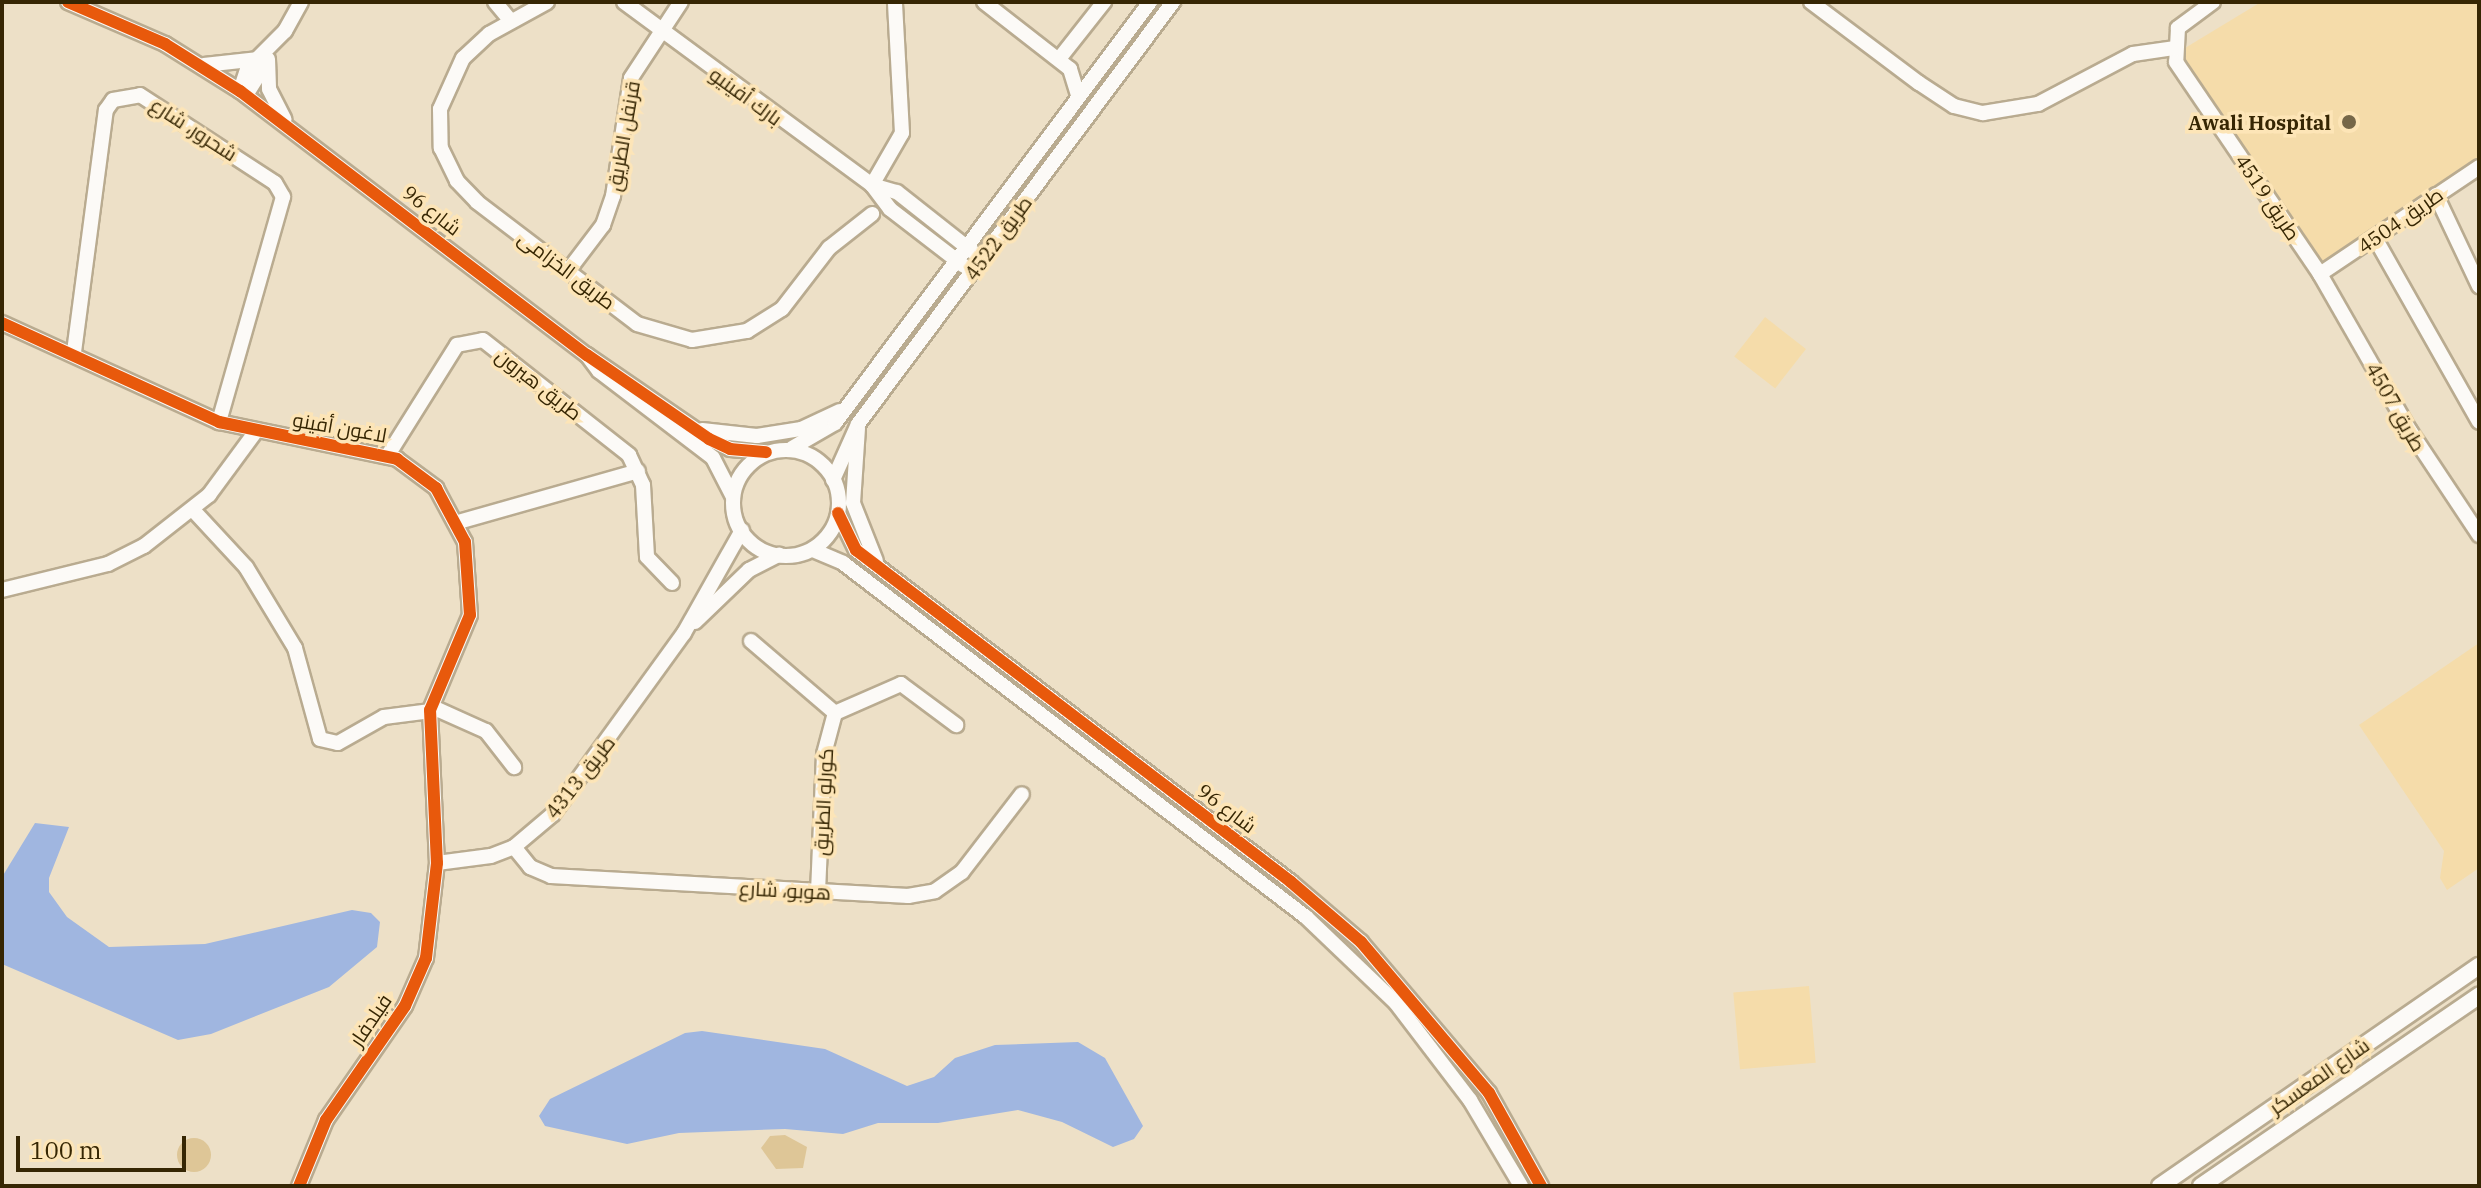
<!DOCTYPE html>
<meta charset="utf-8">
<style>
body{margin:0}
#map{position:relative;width:2481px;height:1188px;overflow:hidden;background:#ede0c7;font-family:"IBM Plex Serif",Cairo,serif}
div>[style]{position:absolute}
.built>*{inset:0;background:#f5dcaa;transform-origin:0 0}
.green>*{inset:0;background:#dec697}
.round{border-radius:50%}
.water>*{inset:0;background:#a0b6e0}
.roads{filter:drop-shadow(2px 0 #b9ab90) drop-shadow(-2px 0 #b9ab90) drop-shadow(0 2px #b9ab90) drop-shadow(0 -2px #b9ab90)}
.minor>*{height:14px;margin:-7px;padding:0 7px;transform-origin:7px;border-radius:7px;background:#fcfaf7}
.minor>.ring{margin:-7px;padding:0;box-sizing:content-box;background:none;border:14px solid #fcfaf7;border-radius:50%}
.major>*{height:16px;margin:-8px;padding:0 8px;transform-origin:8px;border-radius:8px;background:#fcfaf7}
.cycleway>*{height:12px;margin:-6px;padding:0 6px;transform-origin:6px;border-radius:6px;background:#e8590c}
.dots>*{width:22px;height:22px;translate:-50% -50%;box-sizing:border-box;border:4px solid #fde5b7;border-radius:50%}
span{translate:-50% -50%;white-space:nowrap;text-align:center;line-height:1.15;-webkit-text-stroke:7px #fde5b7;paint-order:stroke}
.street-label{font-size:20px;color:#362603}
.poi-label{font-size:20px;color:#362603;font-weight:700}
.right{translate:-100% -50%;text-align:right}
.frame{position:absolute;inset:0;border:4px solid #362603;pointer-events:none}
.scale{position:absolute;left:16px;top:1136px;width:170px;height:36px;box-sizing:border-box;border:4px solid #362603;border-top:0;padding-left:10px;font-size:24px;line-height:28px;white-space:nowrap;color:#362603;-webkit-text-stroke:6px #fde5b7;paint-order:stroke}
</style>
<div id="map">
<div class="built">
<div style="clip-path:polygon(2261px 2px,2479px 2px,2479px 160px,2324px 268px,2184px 65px,2185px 48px)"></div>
<div style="left:1765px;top:317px;width:52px;height:50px;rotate:38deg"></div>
<div style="clip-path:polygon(2479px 643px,2479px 868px,2447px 890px,2440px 878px,2444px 851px,2359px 725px)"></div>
<div style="left:1809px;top:986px;width:77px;height:76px;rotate:85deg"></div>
</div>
<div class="green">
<div style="clip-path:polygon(770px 1136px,785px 1135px,807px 1147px,803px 1168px,776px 1169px,761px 1148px)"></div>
<div class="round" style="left:177px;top:1138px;width:34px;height:34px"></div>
</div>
<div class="water">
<div style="clip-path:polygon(35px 823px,69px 827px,49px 878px,49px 892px,67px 917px,109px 947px,205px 944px,352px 910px,371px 913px,380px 922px,377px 947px,329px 987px,211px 1034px,178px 1040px,2px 964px,2px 877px)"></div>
<div style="clip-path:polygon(702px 1031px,825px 1049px,907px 1086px,934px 1077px,955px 1058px,995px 1045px,1078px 1042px,1105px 1058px,1143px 1126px,1134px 1139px,1113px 1147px,1062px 1122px,1018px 1110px,938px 1123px,878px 1123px,843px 1134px,785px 1129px,679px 1133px,627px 1144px,545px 1126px,539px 1116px,550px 1099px,685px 1033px)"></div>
</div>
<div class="roads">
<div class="minor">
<div style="left:68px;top:2px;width:106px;rotate:23.4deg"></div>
<div style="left:165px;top:44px;width:89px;rotate:32.1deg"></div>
<div style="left:240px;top:91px;width:436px;rotate:37.3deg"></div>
<div style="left:587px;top:355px;width:148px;rotate:34.5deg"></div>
<div style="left:709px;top:439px;width:23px;rotate:25deg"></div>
<div style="left:730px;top:449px;width:36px;rotate:5deg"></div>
<div style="left:495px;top:2px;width:25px;rotate:50deg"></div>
<div style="left:547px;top:2px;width:66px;rotate:151.1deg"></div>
<div style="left:489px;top:34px;width:35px;rotate:137deg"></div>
<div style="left:463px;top:58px;width:56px;rotate:114.3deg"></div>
<div style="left:440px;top:109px;width:39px;rotate:89deg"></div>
<div style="left:441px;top:148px;width:37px;rotate:64deg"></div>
<div style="left:457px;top:181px;width:29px;rotate:46deg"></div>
<div style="left:477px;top:202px;width:201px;rotate:37.3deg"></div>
<div style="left:637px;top:324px;width:57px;rotate:16.2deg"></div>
<div style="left:692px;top:340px;width:56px;rotate:-9.3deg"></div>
<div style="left:747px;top:331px;width:41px;rotate:-32.2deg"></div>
<div style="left:782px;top:309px;width:77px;rotate:-52.4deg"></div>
<div style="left:829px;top:248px;width:55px;rotate:-38.3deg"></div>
<div style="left:624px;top:2px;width:308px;rotate:36.4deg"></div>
<div style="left:872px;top:185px;width:30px;rotate:53deg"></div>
<div style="left:890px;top:209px;width:93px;rotate:37.6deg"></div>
<div style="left:984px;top:2px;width:109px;rotate:37.9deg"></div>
<div style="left:1070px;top:69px;width:28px;rotate:73deg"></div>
<div style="left:1811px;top:2px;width:135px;rotate:36.9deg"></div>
<div style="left:1919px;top:83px;width:42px;rotate:33.3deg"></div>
<div style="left:1954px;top:106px;width:30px;rotate:14deg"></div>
<div style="left:1983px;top:113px;width:56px;rotate:-9.3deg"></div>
<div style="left:2038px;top:104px;width:107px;rotate:-27.8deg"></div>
<div style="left:2133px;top:54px;width:41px;rotate:-8.3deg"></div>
<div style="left:2213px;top:2px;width:44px;rotate:143.4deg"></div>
<div style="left:2178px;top:28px;width:34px;rotate:93deg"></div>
<div style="left:2176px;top:62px;width:256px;rotate:55.8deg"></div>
<div style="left:2320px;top:274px;width:181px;rotate:60.2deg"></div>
<div style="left:2410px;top:431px;width:125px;rotate:56.4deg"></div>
<div style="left:268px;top:59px;width:30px;rotate:88deg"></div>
<div style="left:269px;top:89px;width:34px;rotate:63deg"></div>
<div style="left:1059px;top:59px;width:73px;rotate:-51.7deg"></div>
<div style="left:204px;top:65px;width:55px;rotate:-6.2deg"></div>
<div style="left:240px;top:91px;width:23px;rotate:-72deg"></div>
<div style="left:247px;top:69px;width:54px;rotate:-45deg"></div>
<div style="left:285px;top:31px;width:33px;rotate:-61deg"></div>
<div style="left:246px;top:95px;width:39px;rotate:-58deg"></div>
<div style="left:872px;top:185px;width:60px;rotate:-60deg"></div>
<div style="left:902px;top:133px;width:131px;rotate:-93.1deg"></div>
<div style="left:872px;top:185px;width:26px;rotate:16deg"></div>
<div style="left:897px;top:192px;width:97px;rotate:38.3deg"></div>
<div style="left:2436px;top:195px;width:101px;rotate:64.7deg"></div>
<div style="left:2375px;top:238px;width:211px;rotate:60.5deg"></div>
<div style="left:568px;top:271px;width:58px;rotate:-52.7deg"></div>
<div style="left:603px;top:225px;width:31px;rotate:-71deg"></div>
<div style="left:613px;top:196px;width:119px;rotate:-81.3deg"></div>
<div style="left:631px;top:78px;width:91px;rotate:-56.7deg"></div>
<div style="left:2320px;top:274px;width:192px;rotate:-33.9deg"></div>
<div style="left:2px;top:323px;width:239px;rotate:24.5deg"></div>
<div style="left:219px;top:422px;width:182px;rotate:11.7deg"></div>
<div style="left:397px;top:459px;width:49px;rotate:36.6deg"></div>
<div style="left:436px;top:488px;width:61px;rotate:61.8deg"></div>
<div style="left:465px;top:542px;width:73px;rotate:86.1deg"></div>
<div style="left:470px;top:615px;width:103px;rotate:112.8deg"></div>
<div style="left:430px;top:710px;width:153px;rotate:87.4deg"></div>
<div style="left:437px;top:863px;width:96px;rotate:96.6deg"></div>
<div style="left:426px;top:958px;width:52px;rotate:113.6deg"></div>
<div style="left:405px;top:1006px;width:139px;rotate:124.7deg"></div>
<div style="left:326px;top:1120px;width:71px;rotate:112.2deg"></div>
<div style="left:74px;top:352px;width:244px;rotate:-82.5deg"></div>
<div style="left:106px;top:110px;width:12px;rotate:-55deg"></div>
<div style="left:113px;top:100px;width:27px;rotate:-10deg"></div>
<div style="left:140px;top:95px;width:161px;rotate:33.1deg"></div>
<div style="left:275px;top:183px;width:16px;rotate:60deg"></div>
<div style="left:283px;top:197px;width:234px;rotate:105.9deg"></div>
<div style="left:587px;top:355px;width:20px;rotate:53deg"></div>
<div style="left:599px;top:371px;width:143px;rotate:37.3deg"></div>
<div style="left:713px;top:458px;width:44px;rotate:62.9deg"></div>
<div style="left:858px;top:428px;width:75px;rotate:93.8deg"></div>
<div style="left:853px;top:503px;width:62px;rotate:68.4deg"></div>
<div style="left:702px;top:430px;width:55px;rotate:6.2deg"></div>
<div style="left:757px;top:436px;width:45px;rotate:-9deg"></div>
<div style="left:801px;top:429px;width:43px;rotate:-24.8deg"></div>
<div style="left:792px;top:448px;width:50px;rotate:-30.2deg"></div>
<div style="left:835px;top:423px;width:526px;rotate:-53.2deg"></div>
<div class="ring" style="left:733px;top:450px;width:92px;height:92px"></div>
<div style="left:388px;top:455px;width:130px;rotate:-57.9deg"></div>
<div style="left:457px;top:345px;width:26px;rotate:-11deg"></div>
<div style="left:483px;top:340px;width:186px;rotate:38.2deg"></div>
<div style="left:629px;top:455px;width:33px;rotate:65deg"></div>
<div style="left:643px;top:485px;width:72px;rotate:86.8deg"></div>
<div style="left:647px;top:557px;width:36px;rotate:46deg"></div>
<div style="left:833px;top:480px;width:61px;rotate:-65.9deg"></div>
<div style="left:858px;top:424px;width:527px;rotate:-53.26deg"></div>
<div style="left:194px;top:511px;width:76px;rotate:47.1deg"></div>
<div style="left:246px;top:567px;width:95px;rotate:58.8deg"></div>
<div style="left:295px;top:648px;width:94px;rotate:74.6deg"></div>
<div style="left:320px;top:739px;width:18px;rotate:13deg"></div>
<div style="left:338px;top:743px;width:53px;rotate:-29.5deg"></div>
<div style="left:384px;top:717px;width:55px;rotate:-7.3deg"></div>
<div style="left:439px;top:710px;width:51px;rotate:24.1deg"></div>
<div style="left:486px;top:731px;width:46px;rotate:52.1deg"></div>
<div style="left:838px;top:513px;width:41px;rotate:64.1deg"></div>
<div style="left:856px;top:550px;width:547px;rotate:37.35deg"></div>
<div style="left:1291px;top:882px;width:92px;rotate:40.6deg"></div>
<div style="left:1361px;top:942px;width:198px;rotate:49.7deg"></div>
<div style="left:1489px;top:1093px;width:107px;rotate:60.8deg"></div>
<div style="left:458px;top:522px;width:187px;rotate:-15.8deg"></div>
<div style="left:813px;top:550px;width:33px;rotate:23deg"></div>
<div style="left:843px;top:563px;width:583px;rotate:37.4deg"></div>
<div style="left:1306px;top:917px;width:124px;rotate:43.7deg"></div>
<div style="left:1396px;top:1003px;width:122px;rotate:52.7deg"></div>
<div style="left:1470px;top:1100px;width:100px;rotate:59.3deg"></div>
<div style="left:2px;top:590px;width:109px;rotate:-13.8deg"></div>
<div style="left:108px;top:564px;width:40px;rotate:-26.6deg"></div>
<div style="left:144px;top:546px;width:83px;rotate:-38.1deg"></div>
<div style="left:209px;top:495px;width:76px;rotate:-53.6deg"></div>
<div style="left:695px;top:622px;width:75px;rotate:-43.9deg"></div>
<div style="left:749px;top:570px;width:34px;rotate:-27deg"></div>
<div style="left:751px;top:641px;width:111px;rotate:40.6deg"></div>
<div style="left:514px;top:847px;width:26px;rotate:51deg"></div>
<div style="left:530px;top:867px;width:23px;rotate:23deg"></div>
<div style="left:551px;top:876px;width:358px;rotate:3.2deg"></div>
<div style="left:908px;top:896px;width:27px;rotate:-10deg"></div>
<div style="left:935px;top:891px;width:33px;rotate:-35deg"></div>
<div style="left:962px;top:872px;width:98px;rotate:-52.4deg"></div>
<div style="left:437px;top:863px;width:54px;rotate:-7.4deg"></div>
<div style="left:491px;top:856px;width:25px;rotate:-21deg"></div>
<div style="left:514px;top:847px;width:51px;rotate:-40.2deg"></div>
<div style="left:553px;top:814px;width:223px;rotate:-54.1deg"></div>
<div style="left:684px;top:633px;width:118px;rotate:-60.6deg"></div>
<div style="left:818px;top:892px;width:138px;rotate:-87.5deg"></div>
<div style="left:824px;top:754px;width:42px;rotate:-75deg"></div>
<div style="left:835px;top:713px;width:72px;rotate:-23.7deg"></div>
<div style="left:901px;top:684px;width:69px;rotate:36.7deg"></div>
</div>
<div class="major">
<div style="left:2160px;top:1186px;width:388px;rotate:-34.6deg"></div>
<div style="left:2201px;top:1186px;width:337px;rotate:-34.4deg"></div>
</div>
</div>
<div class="cycleway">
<div style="left:68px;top:2px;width:106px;rotate:23.4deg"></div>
<div style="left:165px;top:44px;width:89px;rotate:32.1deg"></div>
<div style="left:240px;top:91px;width:436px;rotate:37.3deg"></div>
<div style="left:587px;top:355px;width:148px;rotate:34.5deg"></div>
<div style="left:709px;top:439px;width:23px;rotate:25deg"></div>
<div style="left:730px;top:449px;width:36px;rotate:5deg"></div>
<div style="left:2px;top:323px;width:239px;rotate:24.5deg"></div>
<div style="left:219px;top:422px;width:182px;rotate:11.7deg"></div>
<div style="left:397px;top:459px;width:49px;rotate:36.6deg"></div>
<div style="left:436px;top:488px;width:61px;rotate:61.8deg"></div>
<div style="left:465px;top:542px;width:73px;rotate:86.1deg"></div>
<div style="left:470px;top:615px;width:103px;rotate:112.8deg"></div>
<div style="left:430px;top:710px;width:153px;rotate:87.4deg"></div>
<div style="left:437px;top:863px;width:96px;rotate:96.6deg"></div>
<div style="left:426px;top:958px;width:52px;rotate:113.6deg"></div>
<div style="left:405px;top:1006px;width:139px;rotate:124.7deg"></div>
<div style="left:326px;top:1120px;width:71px;rotate:112.2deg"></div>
<div style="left:838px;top:513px;width:41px;rotate:64.1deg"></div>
<div style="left:856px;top:550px;width:547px;rotate:37.35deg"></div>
<div style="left:1291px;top:882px;width:92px;rotate:40.6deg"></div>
<div style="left:1361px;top:942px;width:198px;rotate:49.7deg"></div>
<div style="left:1489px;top:1093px;width:107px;rotate:60.8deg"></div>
</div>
<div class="dots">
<div style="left:2349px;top:122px;background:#766748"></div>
</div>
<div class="street-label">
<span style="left:746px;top:96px;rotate:36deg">بارك أفينيو</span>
<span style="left:194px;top:129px;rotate:33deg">شحرور، شارع</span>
<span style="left:623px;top:136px;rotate:-80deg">قرنفل الطريق</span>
<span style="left:2268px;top:197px;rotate:56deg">طريق 4519</span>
<span style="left:432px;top:210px;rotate:38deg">شارع 96</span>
<span style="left:2400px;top:220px;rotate:-35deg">طريق 4504</span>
<span style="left:998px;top:238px;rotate:-54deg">طريق 4522</span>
<span style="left:567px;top:270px;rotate:37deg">طريق الخزامى</span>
<span style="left:539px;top:384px;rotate:38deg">طريق هيرون</span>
<span style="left:2396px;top:407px;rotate:60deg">طريق 4507</span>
<span style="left:340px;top:427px;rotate:10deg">لاغون أفينو</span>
<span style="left:580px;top:777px;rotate:-52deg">طريق 4313</span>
<span style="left:823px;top:802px;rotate:-87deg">كورلو الطريق</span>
<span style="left:1227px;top:808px;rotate:37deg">شارع 96</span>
<span style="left:785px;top:890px;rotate:3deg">هوبو، شارع</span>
<span style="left:370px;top:1020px;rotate:-56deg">فيلدفار</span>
<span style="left:2319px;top:1076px;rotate:-35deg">شارع المعسكر</span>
</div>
<div class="poi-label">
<span class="right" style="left:2331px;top:122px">Awali Hospital</span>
</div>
<div class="frame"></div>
<div class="scale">100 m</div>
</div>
